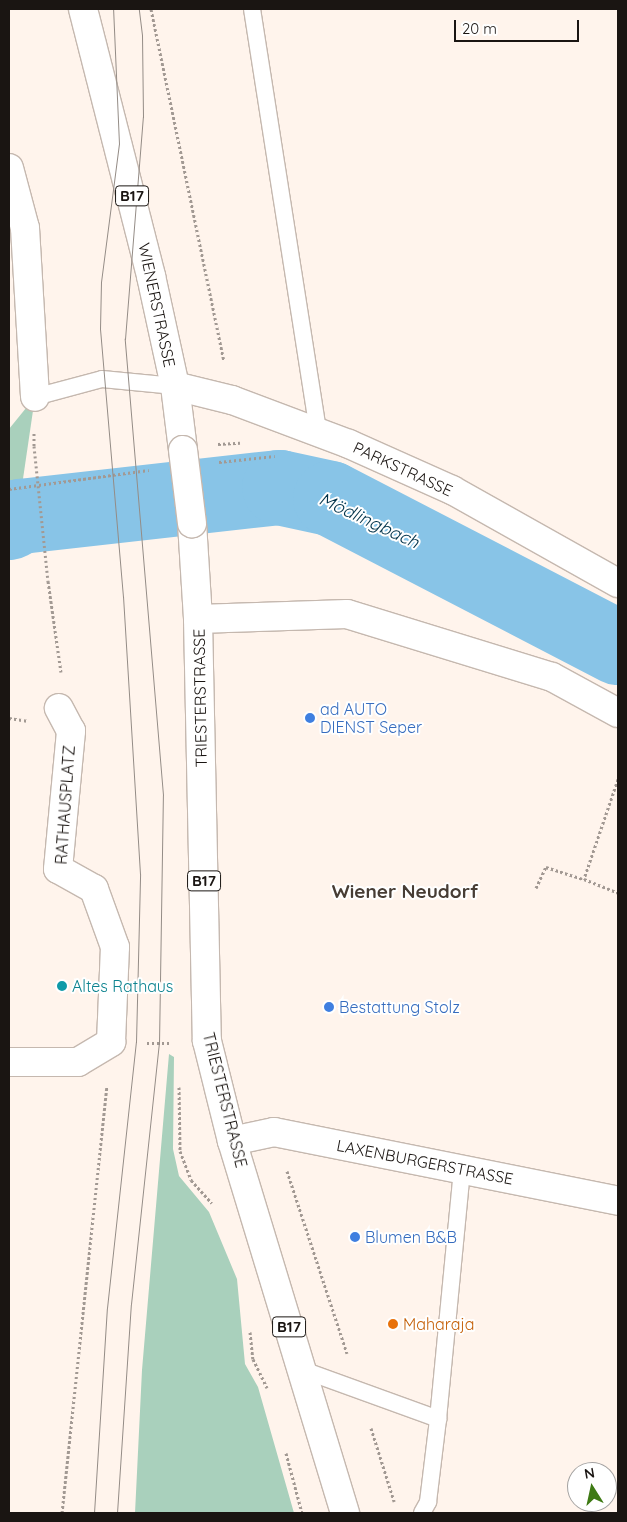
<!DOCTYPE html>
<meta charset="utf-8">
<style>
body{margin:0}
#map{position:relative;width:627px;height:1522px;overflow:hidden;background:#fff4ec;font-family:Quicksand,sans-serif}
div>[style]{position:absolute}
.green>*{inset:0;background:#a9d0bc}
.river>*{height:75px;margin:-37.5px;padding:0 37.5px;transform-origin:37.5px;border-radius:37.5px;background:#88c4e7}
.path>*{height:3px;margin-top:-1.5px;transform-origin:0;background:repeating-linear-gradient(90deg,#a29993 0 2.5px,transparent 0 5px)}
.roads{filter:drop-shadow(1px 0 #c5b8af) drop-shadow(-1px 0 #c5b8af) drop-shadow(0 1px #c5b8af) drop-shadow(0 -1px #c5b8af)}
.lane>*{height:16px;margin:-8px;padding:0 8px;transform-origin:8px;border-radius:8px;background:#fff}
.street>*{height:28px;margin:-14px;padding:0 14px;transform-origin:14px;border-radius:14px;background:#fff}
.primary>*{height:28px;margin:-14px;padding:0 14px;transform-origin:14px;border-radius:14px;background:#fff}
.tram>*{height:1px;margin:-0.5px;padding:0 0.5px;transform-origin:0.5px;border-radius:0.5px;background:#948c86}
.path-bridge>*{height:3px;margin-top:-1.5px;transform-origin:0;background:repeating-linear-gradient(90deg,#a29993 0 2.5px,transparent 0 5px)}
.bridges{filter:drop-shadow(1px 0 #c5b8af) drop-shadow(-1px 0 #c5b8af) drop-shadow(0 1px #c5b8af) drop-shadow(0 -1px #c5b8af)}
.primary-bridge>*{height:28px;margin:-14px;padding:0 14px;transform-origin:14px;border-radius:14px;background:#fff}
.dots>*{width:14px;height:14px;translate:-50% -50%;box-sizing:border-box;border:2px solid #fff;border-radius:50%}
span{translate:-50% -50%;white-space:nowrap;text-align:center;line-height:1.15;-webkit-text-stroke:4px #fff;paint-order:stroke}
.shield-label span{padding:1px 4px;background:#fff;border:1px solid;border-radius:4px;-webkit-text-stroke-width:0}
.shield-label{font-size:15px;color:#1a1512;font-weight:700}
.street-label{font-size:16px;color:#1a1512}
.shop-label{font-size:16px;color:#366cbe}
.left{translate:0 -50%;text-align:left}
.culture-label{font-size:16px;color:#0d838f}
.food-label{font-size:16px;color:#c56008}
.water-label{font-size:18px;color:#003249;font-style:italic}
.quarter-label{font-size:19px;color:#473d35;font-weight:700}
.frame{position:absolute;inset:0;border:10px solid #1a1512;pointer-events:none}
.north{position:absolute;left:567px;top:1462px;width:50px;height:50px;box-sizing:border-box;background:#fff;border:1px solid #a3a1a0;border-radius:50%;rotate:350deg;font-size:14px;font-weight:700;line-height:20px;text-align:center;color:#1a1512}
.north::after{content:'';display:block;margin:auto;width:18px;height:22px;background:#3e7a14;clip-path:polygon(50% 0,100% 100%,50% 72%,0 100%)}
.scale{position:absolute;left:454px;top:20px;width:125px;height:22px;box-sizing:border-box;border:2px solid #1a1512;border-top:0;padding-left:6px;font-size:15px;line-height:18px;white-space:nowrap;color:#1a1512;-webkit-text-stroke:4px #fff;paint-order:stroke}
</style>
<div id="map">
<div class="green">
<div style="clip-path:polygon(35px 397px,19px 506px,9px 511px,9px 429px)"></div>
<div style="clip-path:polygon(169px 1054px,174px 1057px,173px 1149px,179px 1176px,209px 1212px,237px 1279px,245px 1364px,258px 1387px,294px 1513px,135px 1513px,142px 1370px)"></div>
</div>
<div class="river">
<div style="left:9px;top:522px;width:13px;rotate:-29deg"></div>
<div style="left:20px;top:516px;width:261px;rotate:-6.4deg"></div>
<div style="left:279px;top:487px;width:52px;rotate:12.2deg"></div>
<div style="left:330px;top:498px;width:324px;rotate:27.4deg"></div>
</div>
<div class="path">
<div style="left:151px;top:9px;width:359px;rotate:78.3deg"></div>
<div style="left:218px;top:444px;width:22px;rotate:-3deg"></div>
<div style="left:34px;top:446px;width:14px;rotate:-90deg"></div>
<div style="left:219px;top:462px;width:56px;rotate:-6.1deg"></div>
<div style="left:9px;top:489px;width:141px;rotate:-7.7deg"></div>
<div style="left:48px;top:581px;width:92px;rotate:81.9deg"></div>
<div style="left:9px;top:718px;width:18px;rotate:9deg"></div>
<div style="left:618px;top:779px;width:106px;rotate:108.8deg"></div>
<div style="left:584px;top:879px;width:37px;rotate:22deg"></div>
<div style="left:536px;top:888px;width:23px;rotate:-65deg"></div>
<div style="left:546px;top:867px;width:40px;rotate:18deg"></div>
<div style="left:147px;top:1043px;width:24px"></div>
<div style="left:179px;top:1087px;width:64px;rotate:89.1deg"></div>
<div style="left:180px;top:1151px;width:31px;rotate:69deg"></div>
<div style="left:191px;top:1180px;width:31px;rotate:48deg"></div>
<div style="left:287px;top:1171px;width:192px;rotate:71.8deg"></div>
<div style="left:250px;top:1332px;width:27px;rotate:84deg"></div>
<div style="left:253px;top:1359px;width:32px;rotate:64deg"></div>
<div style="left:371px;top:1428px;width:77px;rotate:72.5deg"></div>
<div style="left:286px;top:1453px;width:62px;rotate:75.1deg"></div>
<div style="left:62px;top:1513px;width:428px;rotate:-84deg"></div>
</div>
<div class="roads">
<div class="lane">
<div style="left:252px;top:9px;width:428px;rotate:81.1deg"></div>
<div style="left:35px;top:397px;width:69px;rotate:-15deg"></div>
<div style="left:102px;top:379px;width:73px;rotate:5.5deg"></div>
<div style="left:303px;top:1370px;width:144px;rotate:19.9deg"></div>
<div style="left:422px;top:1513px;width:13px;rotate:-61deg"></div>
<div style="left:428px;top:1502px;width:84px;rotate:-83.1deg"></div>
<div style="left:438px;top:1419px;width:252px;rotate:-84.5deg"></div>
</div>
<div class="street">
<div style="left:9px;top:168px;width:62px;rotate:75.1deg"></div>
<div style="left:25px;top:228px;width:169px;rotate:86.6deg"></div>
<div style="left:175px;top:386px;width:59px;rotate:13.8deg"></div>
<div style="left:232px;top:400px;width:125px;rotate:20.6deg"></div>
<div style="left:349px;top:444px;width:113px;rotate:24.1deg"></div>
<div style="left:452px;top:490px;width:190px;rotate:29.3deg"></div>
<div style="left:198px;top:619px;width:149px;rotate:-1.9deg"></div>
<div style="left:347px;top:614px;width:214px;rotate:17.1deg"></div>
<div style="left:552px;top:677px;width:75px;rotate:28.6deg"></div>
<div style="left:9px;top:1062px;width:69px"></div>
<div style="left:78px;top:1062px;width:39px;rotate:-31deg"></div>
<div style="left:111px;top:1042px;width:95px;rotate:-87.6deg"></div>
<div style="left:115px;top:947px;width:62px;rotate:-109.9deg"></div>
<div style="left:94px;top:889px;width:41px;rotate:-150.9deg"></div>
<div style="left:58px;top:869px;width:139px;rotate:-84.6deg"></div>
<div style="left:71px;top:731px;width:26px;rotate:-118deg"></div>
<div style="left:232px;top:1141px;width:43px;rotate:-12.1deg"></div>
<div style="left:274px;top:1132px;width:351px;rotate:11.3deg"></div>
</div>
<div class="primary">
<div style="left:83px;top:9px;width:276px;rotate:75.7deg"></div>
<div style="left:151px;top:276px;width:113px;rotate:77.7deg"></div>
<div style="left:175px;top:386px;width:64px;rotate:82.9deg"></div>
<div style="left:192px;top:523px;width:96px;rotate:86.4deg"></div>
<div style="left:198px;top:619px;width:422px;rotate:88.8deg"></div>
<div style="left:207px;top:1041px;width:103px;rotate:76deg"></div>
<div style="left:232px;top:1141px;width:389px;rotate:73.1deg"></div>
</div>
</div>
<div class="tram">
<div style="left:94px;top:1513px;width:205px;rotate:-86.4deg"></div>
<div style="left:107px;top:1308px;width:268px;rotate:-83.8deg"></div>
<div style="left:136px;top:1042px;width:168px;rotate:-88.6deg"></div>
<div style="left:140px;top:874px;width:278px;rotate:-93.5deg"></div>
<div style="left:123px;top:597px;width:269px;rotate:-94.9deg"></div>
<div style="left:100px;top:329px;width:47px;rotate:-88.8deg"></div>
<div style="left:101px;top:282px;width:139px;rotate:-82.6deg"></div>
<div style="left:119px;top:144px;width:135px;rotate:-92.5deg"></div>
<div style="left:117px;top:1513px;width:209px;rotate:-86.2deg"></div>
<div style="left:131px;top:1304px;width:262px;rotate:-83.9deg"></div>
<div style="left:159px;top:1044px;width:249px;rotate:-89.1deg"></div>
<div style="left:163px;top:795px;width:458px;rotate:-94.8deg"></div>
<div style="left:125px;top:339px;width:223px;rotate:-85.4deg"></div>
<div style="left:143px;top:117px;width:82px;rotate:-90.7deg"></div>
<div style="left:142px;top:35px;width:26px;rotate:-97deg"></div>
</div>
<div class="path-bridge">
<div style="left:34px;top:446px;width:136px;rotate:84.1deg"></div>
</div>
<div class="bridges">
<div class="primary-bridge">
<div style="left:183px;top:450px;width:74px;rotate:83deg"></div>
</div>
</div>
<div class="dots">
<div style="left:310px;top:718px;background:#3f7fe0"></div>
<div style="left:62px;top:986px;background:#0f9aa8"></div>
<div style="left:329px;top:1007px;background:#3f7fe0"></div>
<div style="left:355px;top:1237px;background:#3f7fe0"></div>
<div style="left:393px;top:1324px;background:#e8710a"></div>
</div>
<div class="shield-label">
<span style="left:132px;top:196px">B17</span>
<span style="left:204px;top:881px">B17</span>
<span style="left:289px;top:1327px">B17</span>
</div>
<div class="street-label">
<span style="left:157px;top:305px;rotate:78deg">WIENERSTRASSE</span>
<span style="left:403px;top:469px;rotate:25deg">PARKSTRASSE</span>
<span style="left:200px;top:698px;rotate:-91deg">TRIESTERSTRASSE</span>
<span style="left:65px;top:805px;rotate:-86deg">RATHAUSPLATZ</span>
<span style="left:225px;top:1100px;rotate:76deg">TRIESTERSTRASSE</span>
<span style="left:425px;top:1162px;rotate:11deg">LAXENBURGERSTRASSE</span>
</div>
<div class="shop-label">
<span class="left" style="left:320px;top:718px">ad AUTO<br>DIENST Seper</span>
<span class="left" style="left:339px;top:1007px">Bestattung Stolz</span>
<span class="left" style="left:365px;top:1237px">Blumen B&amp;B</span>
</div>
<div class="culture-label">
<span class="left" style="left:72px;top:986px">Altes Rathaus</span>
</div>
<div class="food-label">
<span class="left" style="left:403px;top:1324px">Maharaja</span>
</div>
<div class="water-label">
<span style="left:369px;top:521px;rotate:25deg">Mödlingbach</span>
</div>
<div class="quarter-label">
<span style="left:405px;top:892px">Wiener Neudorf</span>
</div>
<div class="frame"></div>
<div class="north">N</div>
<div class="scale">20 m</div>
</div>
